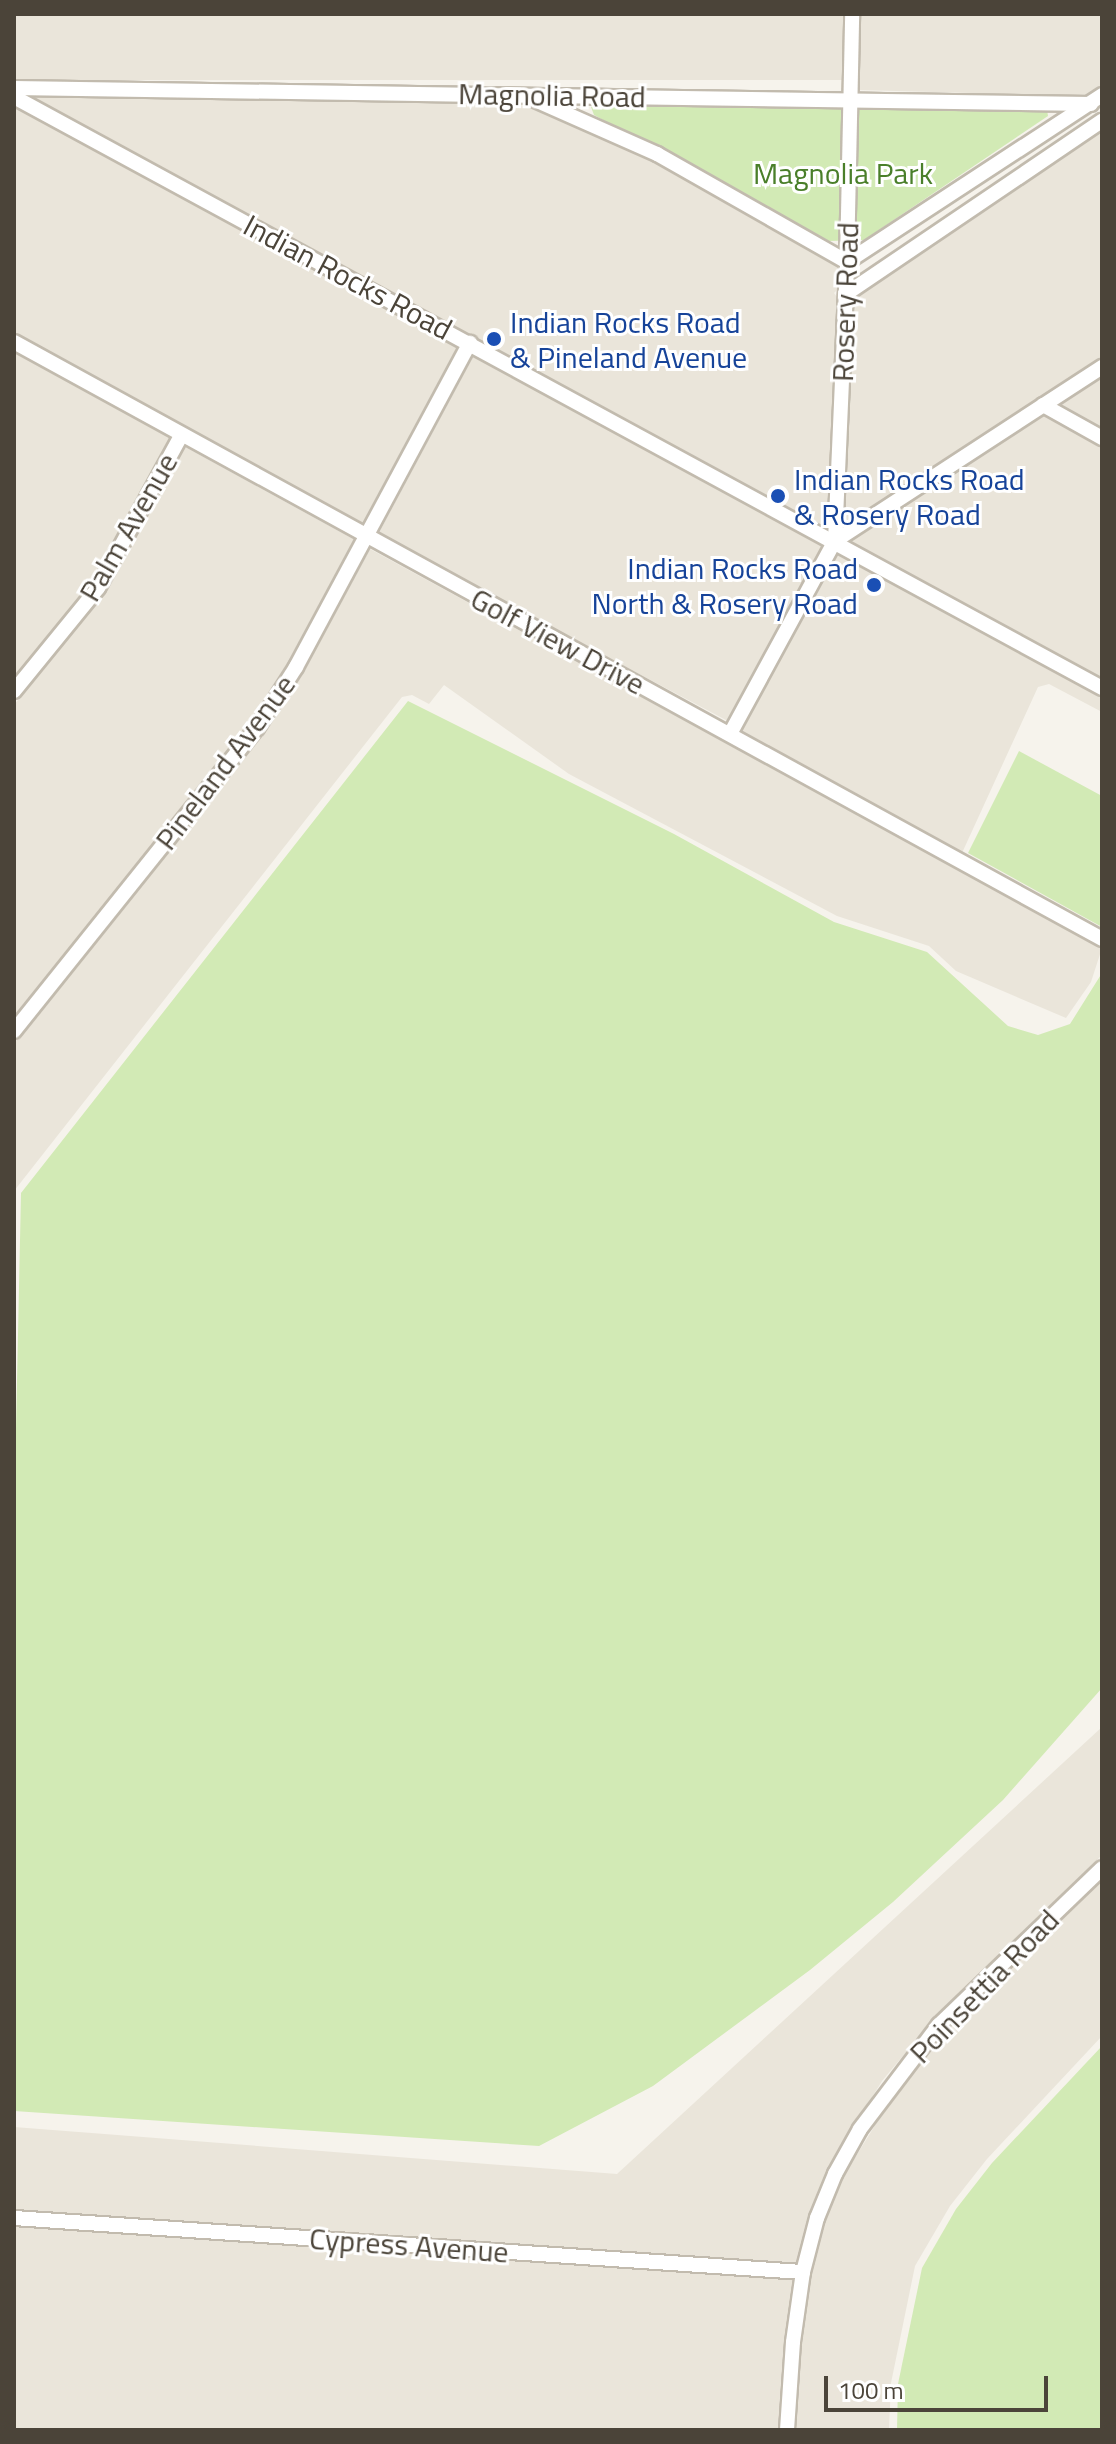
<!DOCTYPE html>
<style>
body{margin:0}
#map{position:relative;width:1116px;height:2444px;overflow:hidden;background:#f6f3ec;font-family:"Titillium Web",sans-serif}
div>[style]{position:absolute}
.residential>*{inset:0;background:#eae5da;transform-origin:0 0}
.green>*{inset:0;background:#d2eab5}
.roads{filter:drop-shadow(2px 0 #c2bbae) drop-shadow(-2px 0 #c2bbae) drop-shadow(0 2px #c2bbae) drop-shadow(0 -2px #c2bbae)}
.minor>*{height:14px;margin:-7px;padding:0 7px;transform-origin:7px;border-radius:7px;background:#fff}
.dots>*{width:22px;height:22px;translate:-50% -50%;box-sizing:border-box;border:4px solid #fff;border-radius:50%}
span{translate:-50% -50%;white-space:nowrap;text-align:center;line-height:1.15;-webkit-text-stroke:6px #fff;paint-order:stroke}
.street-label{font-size:30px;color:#4b4439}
.park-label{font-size:30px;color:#4a7f2a}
.transit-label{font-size:30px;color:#164399}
.left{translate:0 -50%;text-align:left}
.right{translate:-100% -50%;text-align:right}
.frame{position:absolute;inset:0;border:16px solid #4b4439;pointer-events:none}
.scale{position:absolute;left:824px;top:2376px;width:224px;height:36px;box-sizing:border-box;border:4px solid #4b4439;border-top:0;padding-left:10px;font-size:24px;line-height:28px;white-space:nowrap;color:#4b4439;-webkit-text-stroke:6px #fff;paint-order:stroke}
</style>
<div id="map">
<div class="residential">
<div style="left:14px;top:14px;width:829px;height:66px"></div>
<div style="clip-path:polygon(861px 14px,1102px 14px,1102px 85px,1088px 96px,859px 90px)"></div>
<div style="clip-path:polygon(28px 96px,524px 103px,652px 161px,838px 266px,837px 290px,834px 293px,837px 297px,827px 528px)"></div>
<div style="clip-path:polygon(14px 106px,459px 346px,362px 526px,14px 333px)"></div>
<div style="clip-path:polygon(1102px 131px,1102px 357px,844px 525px,854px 298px)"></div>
<div style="clip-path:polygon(14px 351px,170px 438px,90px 584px,14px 678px)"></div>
<div style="left:474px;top:354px;width:398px;height:205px;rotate:28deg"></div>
<div style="clip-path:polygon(1102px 376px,1102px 429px,1058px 405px)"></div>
<div style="clip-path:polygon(1043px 415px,1102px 447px,1102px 679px,850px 541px)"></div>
<div style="clip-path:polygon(185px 447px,355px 540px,289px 663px,250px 724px,14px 1017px,14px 705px,105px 592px)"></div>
<div style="clip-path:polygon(370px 549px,1102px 948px,1091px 982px,1066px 1018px,956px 971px,929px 946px,837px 916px,569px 774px,444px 685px,429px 704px,412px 695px,402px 697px,14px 1191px,14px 1044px,264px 732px,304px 670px)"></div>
<div style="clip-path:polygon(838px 552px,1102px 697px,1102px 712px,1049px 684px,1038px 687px,962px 853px,741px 731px)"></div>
<div style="clip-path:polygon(1102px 1727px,1102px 1855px,932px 2021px,882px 2081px,827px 2170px,809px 2216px,796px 2264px,14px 2210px,14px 2127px,617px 2174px)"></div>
<div style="clip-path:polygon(1102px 1878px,1102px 2036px,987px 2159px,950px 2206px,915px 2266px,891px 2383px,889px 2430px,796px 2430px,802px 2343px,812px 2273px,826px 2220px,843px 2177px,897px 2090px,946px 2030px)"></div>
<div style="clip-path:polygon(14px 2226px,793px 2279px,778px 2430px,14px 2430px)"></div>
</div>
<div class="green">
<div style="clip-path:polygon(601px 103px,1047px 109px,1048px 116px,864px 240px,829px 241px,594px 115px,591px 107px)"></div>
<div style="clip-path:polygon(408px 701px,674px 834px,834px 922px,927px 952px,1008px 1026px,1038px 1035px,1070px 1024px,1102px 973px,1102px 1688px,1003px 1800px,893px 1902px,810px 1970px,653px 2086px,539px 2146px,14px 2111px,14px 1523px,21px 1193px)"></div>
<div style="clip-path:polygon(1019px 751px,1102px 796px,1102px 927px,968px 853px)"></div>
<div style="clip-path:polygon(1102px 2046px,1102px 2430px,897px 2430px,898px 2384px,922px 2268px,956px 2209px,992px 2163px)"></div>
</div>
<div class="roads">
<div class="minor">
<div style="left:14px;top:88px;width:1077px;rotate:0.85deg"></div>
<div style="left:14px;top:97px;width:1238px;rotate:28.51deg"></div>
<div style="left:533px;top:99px;width:136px;rotate:23.9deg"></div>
<div style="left:657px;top:154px;width:219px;rotate:29.6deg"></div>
<div style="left:847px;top:262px;width:305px;rotate:-33.2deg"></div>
<div style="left:846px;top:294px;width:309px;rotate:-34.1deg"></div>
<div style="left:14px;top:342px;width:1241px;rotate:28.75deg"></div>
<div style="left:1043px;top:405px;width:68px;rotate:29.2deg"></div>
<div style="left:835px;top:541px;width:279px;rotate:-87.5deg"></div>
<div style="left:847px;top:262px;width:248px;rotate:-88.8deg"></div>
<div style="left:14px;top:691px;width:133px;rotate:-50.8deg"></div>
<div style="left:98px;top:588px;width:173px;rotate:-61.4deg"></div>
<div style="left:730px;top:734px;width:220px;rotate:-61.5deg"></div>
<div style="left:835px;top:541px;width:319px;rotate:-33.1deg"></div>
<div style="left:14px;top:1031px;width:388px;rotate:-51.3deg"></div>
<div style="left:257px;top:728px;width:72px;rotate:-57.4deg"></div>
<div style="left:296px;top:667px;width:368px;rotate:-61.8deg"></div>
<div style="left:14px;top:2218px;width:791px;rotate:3.92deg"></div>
<div style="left:787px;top:2430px;width:88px;rotate:-86.1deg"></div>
<div style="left:793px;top:2342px;width:71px;rotate:-81.9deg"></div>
<div style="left:803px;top:2272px;width:56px;rotate:-75.5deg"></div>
<div style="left:817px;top:2218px;width:48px;rotate:-67.8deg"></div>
<div style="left:835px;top:2174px;width:51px;rotate:-60.9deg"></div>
<div style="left:860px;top:2129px;width:131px;rotate:-52.8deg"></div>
<div style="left:939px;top:2025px;width:226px;rotate:-43.9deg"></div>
</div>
</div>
<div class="dots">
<div style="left:494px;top:339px;background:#1a4fb4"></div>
<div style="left:778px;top:496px;background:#1a4fb4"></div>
<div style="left:874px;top:585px;background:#1a4fb4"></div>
</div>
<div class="street-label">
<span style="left:552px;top:95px;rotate:1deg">Magnolia Road</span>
<span style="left:348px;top:277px;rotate:28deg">Indian Rocks Road</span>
<span style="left:845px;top:302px;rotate:-88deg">Rosery Road</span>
<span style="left:128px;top:527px;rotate:-60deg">Palm Avenue</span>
<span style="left:558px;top:641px;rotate:28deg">Golf View Drive</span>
<span style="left:225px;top:762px;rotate:-53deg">Pineland Avenue</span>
<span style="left:984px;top:1986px;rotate:-46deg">Poinsettia Road</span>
<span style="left:409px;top:2245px;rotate:4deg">Cypress Avenue</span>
</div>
<div class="park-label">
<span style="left:843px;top:173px">Magnolia Park</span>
</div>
<div class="transit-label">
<span class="left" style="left:510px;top:339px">Indian Rocks Road<br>&amp; Pineland Avenue</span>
<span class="left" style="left:794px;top:496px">Indian Rocks Road<br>&amp; Rosery Road</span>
<span class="right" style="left:858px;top:585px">Indian Rocks Road<br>North &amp; Rosery Road</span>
</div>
<div class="frame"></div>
<div class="scale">100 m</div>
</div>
